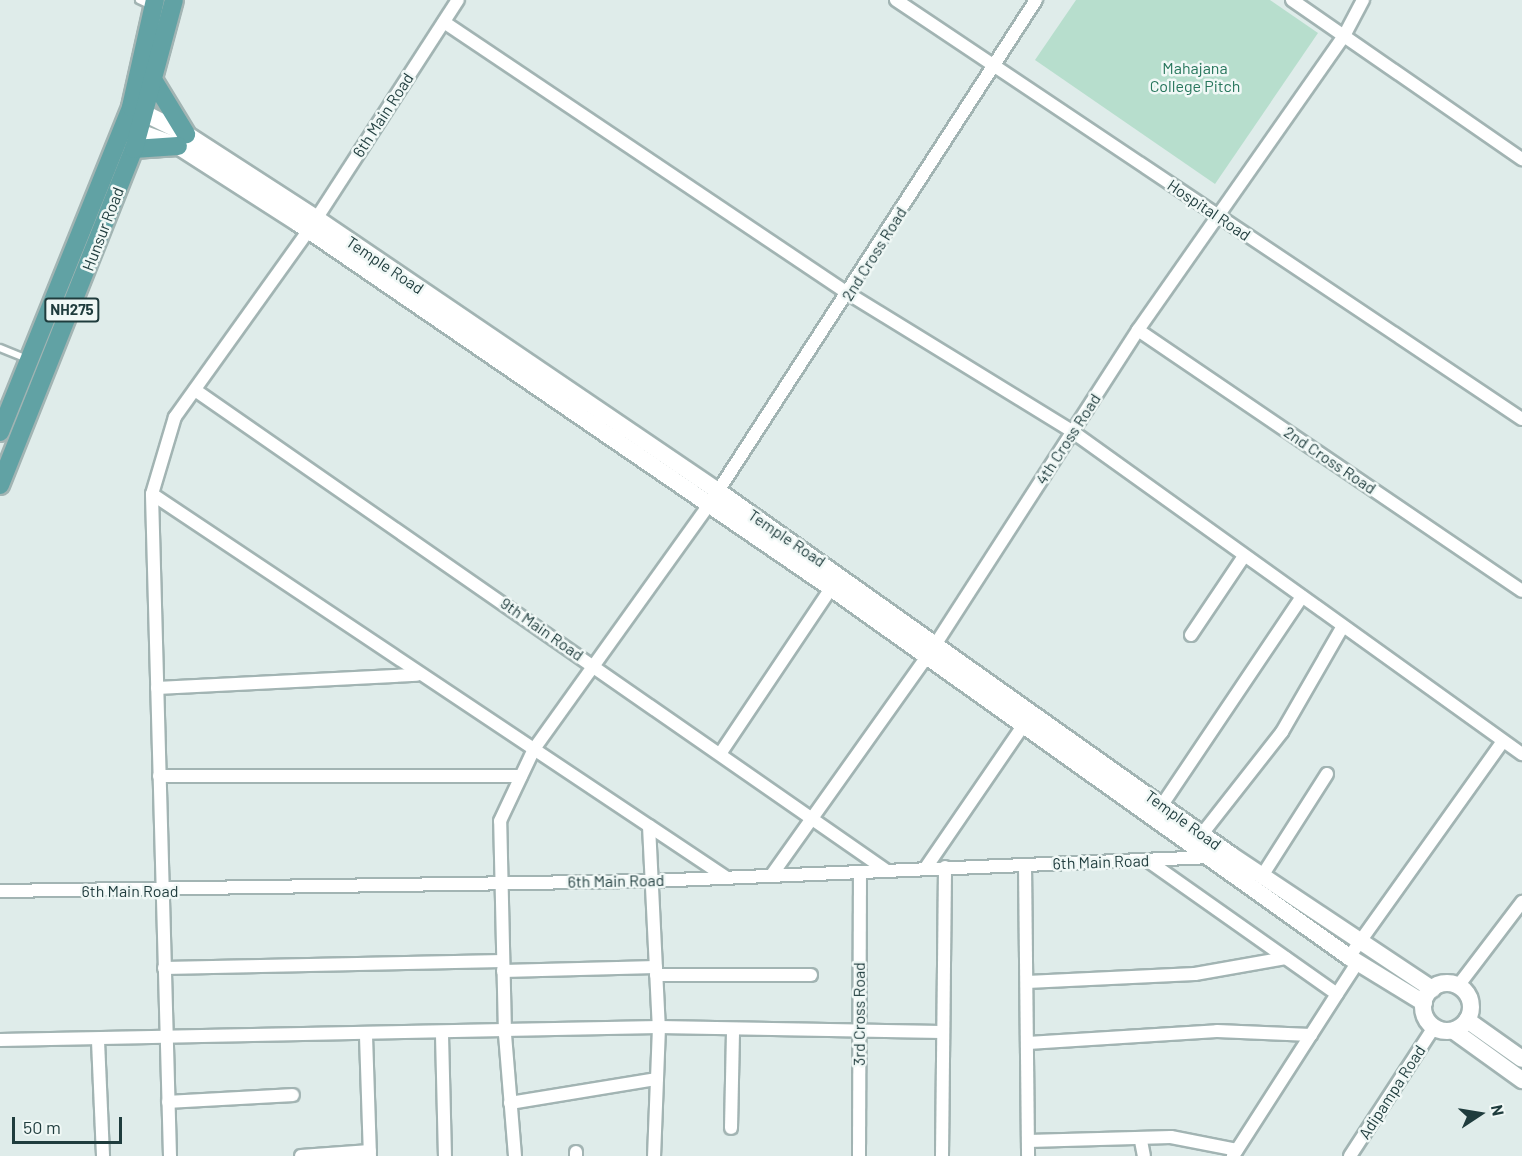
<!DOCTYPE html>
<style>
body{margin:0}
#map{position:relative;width:1522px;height:1156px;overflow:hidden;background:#dfecea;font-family:Barlow,sans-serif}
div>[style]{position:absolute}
.green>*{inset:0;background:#b7decd}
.roads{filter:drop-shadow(2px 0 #a2b4b3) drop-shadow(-2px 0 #a2b4b3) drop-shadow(0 2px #a2b4b3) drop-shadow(0 -2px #a2b4b3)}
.lane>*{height:6px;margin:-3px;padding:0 3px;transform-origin:3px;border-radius:3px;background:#fff}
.street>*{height:12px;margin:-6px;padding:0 6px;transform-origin:6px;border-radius:6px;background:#fff}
.secondary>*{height:16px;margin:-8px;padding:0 8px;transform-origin:8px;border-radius:8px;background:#fff}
.secondary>.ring{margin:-8px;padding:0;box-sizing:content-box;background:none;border:16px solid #fff;border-radius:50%}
.primary>*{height:18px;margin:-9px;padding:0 9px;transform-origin:9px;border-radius:9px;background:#61a2a4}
span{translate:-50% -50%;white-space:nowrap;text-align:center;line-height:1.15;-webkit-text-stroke:5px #f0f8f6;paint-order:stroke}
.shield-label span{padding:2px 4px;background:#f0f8f6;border:2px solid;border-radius:4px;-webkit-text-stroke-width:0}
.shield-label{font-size:15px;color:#1f3c3d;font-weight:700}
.park-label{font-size:16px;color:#27765c}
.street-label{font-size:16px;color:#1f3c3d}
.north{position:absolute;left:1450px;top:1084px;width:60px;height:60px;-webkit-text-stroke:4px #f0f8f6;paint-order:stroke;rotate:78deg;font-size:16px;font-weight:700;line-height:24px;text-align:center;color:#1f3c3d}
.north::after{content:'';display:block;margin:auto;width:21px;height:27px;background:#1f3c3d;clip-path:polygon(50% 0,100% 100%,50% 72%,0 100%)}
.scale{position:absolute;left:12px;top:1117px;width:110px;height:27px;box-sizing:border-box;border:3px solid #1f3c3d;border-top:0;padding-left:8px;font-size:18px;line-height:21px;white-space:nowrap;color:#1f3c3d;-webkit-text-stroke:4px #f0f8f6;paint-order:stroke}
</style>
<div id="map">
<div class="green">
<div style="clip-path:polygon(1076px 0,1270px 0,1318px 33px,1215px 184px,1035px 60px)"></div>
</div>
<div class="roads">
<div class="lane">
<div style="left:139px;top:0;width:14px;rotate:25deg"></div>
<div style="left:0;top:348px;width:29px;rotate:22deg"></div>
</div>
<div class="street">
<div style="left:896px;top:0;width:753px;rotate:33.8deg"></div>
<div style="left:1292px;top:0;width:280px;rotate:34.7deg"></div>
<div style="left:444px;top:22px;width:488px;rotate:33.9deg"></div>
<div style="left:849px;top:294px;width:263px;rotate:31.6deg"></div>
<div style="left:1073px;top:432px;width:553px;rotate:35.65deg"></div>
<div style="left:1138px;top:330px;width:464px;rotate:34.2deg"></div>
<div style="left:195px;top:390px;width:843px;rotate:34.8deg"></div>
<div style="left:152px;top:494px;width:691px;rotate:33.74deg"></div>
<div style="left:1191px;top:635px;width:95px;rotate:-56.1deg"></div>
<div style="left:157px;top:688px;width:260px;rotate:-2.9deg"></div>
<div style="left:720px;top:754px;width:200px;rotate:-56.2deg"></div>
<div style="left:159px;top:776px;width:362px"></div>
<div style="left:1162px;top:805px;width:251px;rotate:-56.1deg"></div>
<div style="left:649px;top:826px;width:201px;rotate:87.2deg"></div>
<div style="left:659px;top:1027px;width:129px;rotate:92.2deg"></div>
<div style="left:1202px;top:834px;width:130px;rotate:-51.9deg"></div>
<div style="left:1282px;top:732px;width:122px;rotate:-60.1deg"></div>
<div style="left:1147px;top:860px;width:232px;rotate:35.2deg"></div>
<div style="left:1337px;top:994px;width:193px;rotate:122.7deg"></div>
<div style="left:1025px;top:865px;width:291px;rotate:89.4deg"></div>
<div style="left:927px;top:866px;width:168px;rotate:-55.6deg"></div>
<div style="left:771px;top:876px;width:287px;rotate:-54.6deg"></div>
<div style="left:937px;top:642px;width:371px;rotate:-57.2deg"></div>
<div style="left:1138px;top:330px;width:359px;rotate:-55deg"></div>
<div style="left:1344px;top:36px;width:41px;rotate:-62.2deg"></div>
<div style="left:1262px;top:876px;width:121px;rotate:-57.5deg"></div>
<div style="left:0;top:891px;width:651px;rotate:-0.88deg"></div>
<div style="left:651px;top:881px;width:562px;rotate:-2.45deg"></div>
<div style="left:1349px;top:957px;width:265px;rotate:-54.5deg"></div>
<div style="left:164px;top:968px;width:339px;rotate:-1.2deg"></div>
<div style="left:503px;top:971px;width:153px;rotate:-1.5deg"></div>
<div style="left:656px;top:975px;width:155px"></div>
<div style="left:1027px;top:982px;width:168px;rotate:-2.7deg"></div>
<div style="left:1195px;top:974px;width:92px;rotate:-10deg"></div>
<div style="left:1458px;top:986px;width:106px;rotate:-52.7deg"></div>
<div style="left:1337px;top:994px;width:38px;rotate:-57deg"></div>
<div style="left:442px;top:1035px;width:121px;rotate:88.6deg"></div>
<div style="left:366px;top:1036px;width:120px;rotate:88.1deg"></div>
<div style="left:0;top:1040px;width:659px;rotate:-1.13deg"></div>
<div style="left:659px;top:1027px;width:283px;rotate:1deg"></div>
<div style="left:98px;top:1041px;width:115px;rotate:87.5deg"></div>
<div style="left:1028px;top:1043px;width:189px;rotate:-3.6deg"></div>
<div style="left:1217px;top:1031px;width:94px;rotate:2.4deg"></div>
<div style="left:168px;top:1102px;width:125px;rotate:-3.2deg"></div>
<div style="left:510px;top:1103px;width:149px;rotate:-9.3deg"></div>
<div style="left:731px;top:1128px;width:99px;rotate:-88.8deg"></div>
<div style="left:1028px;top:1141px;width:143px;rotate:-1.6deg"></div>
<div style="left:1171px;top:1137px;width:67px;rotate:11.1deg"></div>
<div style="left:1141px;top:1141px;width:15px;rotate:79deg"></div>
<div style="left:576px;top:1152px;width:4px;rotate:90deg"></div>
<div style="left:170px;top:1156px;width:662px;rotate:-91.56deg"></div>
<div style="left:152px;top:494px;width:80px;rotate:-73.4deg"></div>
<div style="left:175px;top:417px;width:230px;rotate:-54.4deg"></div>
<div style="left:309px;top:230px;width:274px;rotate:-57.1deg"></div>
<div style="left:301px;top:1156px;width:69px;rotate:-4.1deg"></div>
<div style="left:515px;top:1156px;width:122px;rotate:-94.7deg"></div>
<div style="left:505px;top:1034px;width:213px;rotate:-91.3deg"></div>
<div style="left:500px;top:821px;width:80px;rotate:-64.7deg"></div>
<div style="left:534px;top:749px;width:300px;rotate:-54.4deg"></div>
<div style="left:709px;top:505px;width:602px;rotate:-57.08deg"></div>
<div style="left:859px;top:1156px;width:284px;rotate:-89.8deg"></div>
<div style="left:942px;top:1156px;width:289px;rotate:-89.4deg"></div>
<div style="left:1350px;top:1156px;width:154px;rotate:-56.9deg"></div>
</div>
<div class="secondary">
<div style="left:132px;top:107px;width:60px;rotate:26.6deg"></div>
<div style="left:186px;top:134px;width:155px;rotate:32.9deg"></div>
<div style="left:316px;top:218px;width:486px;rotate:34.2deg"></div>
<div style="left:718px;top:491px;width:629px;rotate:35.36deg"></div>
<div style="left:1231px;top:855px;width:242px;rotate:33.7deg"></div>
<div style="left:128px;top:128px;width:53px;rotate:19.8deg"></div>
<div style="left:178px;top:146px;width:143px;rotate:32.7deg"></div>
<div style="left:298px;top:223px;width:646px;rotate:34.4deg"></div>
<div style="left:831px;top:588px;width:636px;rotate:35.46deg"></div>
<div style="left:1349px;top:957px;width:88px;rotate:31.5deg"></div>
<div class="ring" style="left:1423px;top:983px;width:32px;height:32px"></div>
<div style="left:1467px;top:1020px;width:67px;rotate:35.3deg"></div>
<div style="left:1454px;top:1031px;width:84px;rotate:35.8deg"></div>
</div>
<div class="primary">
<div style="left:155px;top:83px;width:60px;rotate:58.7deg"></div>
<div style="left:134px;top:149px;width:44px;rotate:-3.9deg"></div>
<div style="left:0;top:432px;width:350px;rotate:-68deg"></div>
<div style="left:131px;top:107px;width:110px;rotate:-77.4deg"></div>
<div style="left:0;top:485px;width:362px;rotate:-68.3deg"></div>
<div style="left:134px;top:149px;width:154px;rotate:-75deg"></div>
</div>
</div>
<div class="shield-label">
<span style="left:72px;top:310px">NH275</span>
</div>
<div class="park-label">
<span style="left:1195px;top:77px">Mahajana<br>College Pitch</span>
</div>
<div class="street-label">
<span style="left:383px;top:115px;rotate:-57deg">6th Main Road</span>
<span style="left:1209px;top:210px;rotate:34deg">Hospital Road</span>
<span style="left:103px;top:229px;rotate:-69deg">Hunsur Road</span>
<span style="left:874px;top:254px;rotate:-58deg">2nd Cross Road</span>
<span style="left:385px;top:265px;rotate:34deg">Temple Road</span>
<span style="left:1068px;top:439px;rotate:-57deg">4th Cross Road</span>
<span style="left:1330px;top:460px;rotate:34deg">2nd Cross Road</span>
<span style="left:787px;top:538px;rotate:34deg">Temple Road</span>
<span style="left:542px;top:629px;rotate:35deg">9th Main Road</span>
<span style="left:1183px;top:820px;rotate:36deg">Temple Road</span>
<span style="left:1101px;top:862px;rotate:-2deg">6th Main Road</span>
<span style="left:616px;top:881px;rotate:-1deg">6th Main Road</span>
<span style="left:130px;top:891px">6th Main Road</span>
<span style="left:859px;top:1014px;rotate:-90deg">3rd Cross Road</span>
<span style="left:1392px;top:1092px;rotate:-57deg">Adipampa Road</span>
</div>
<div class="north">N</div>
<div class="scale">50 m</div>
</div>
